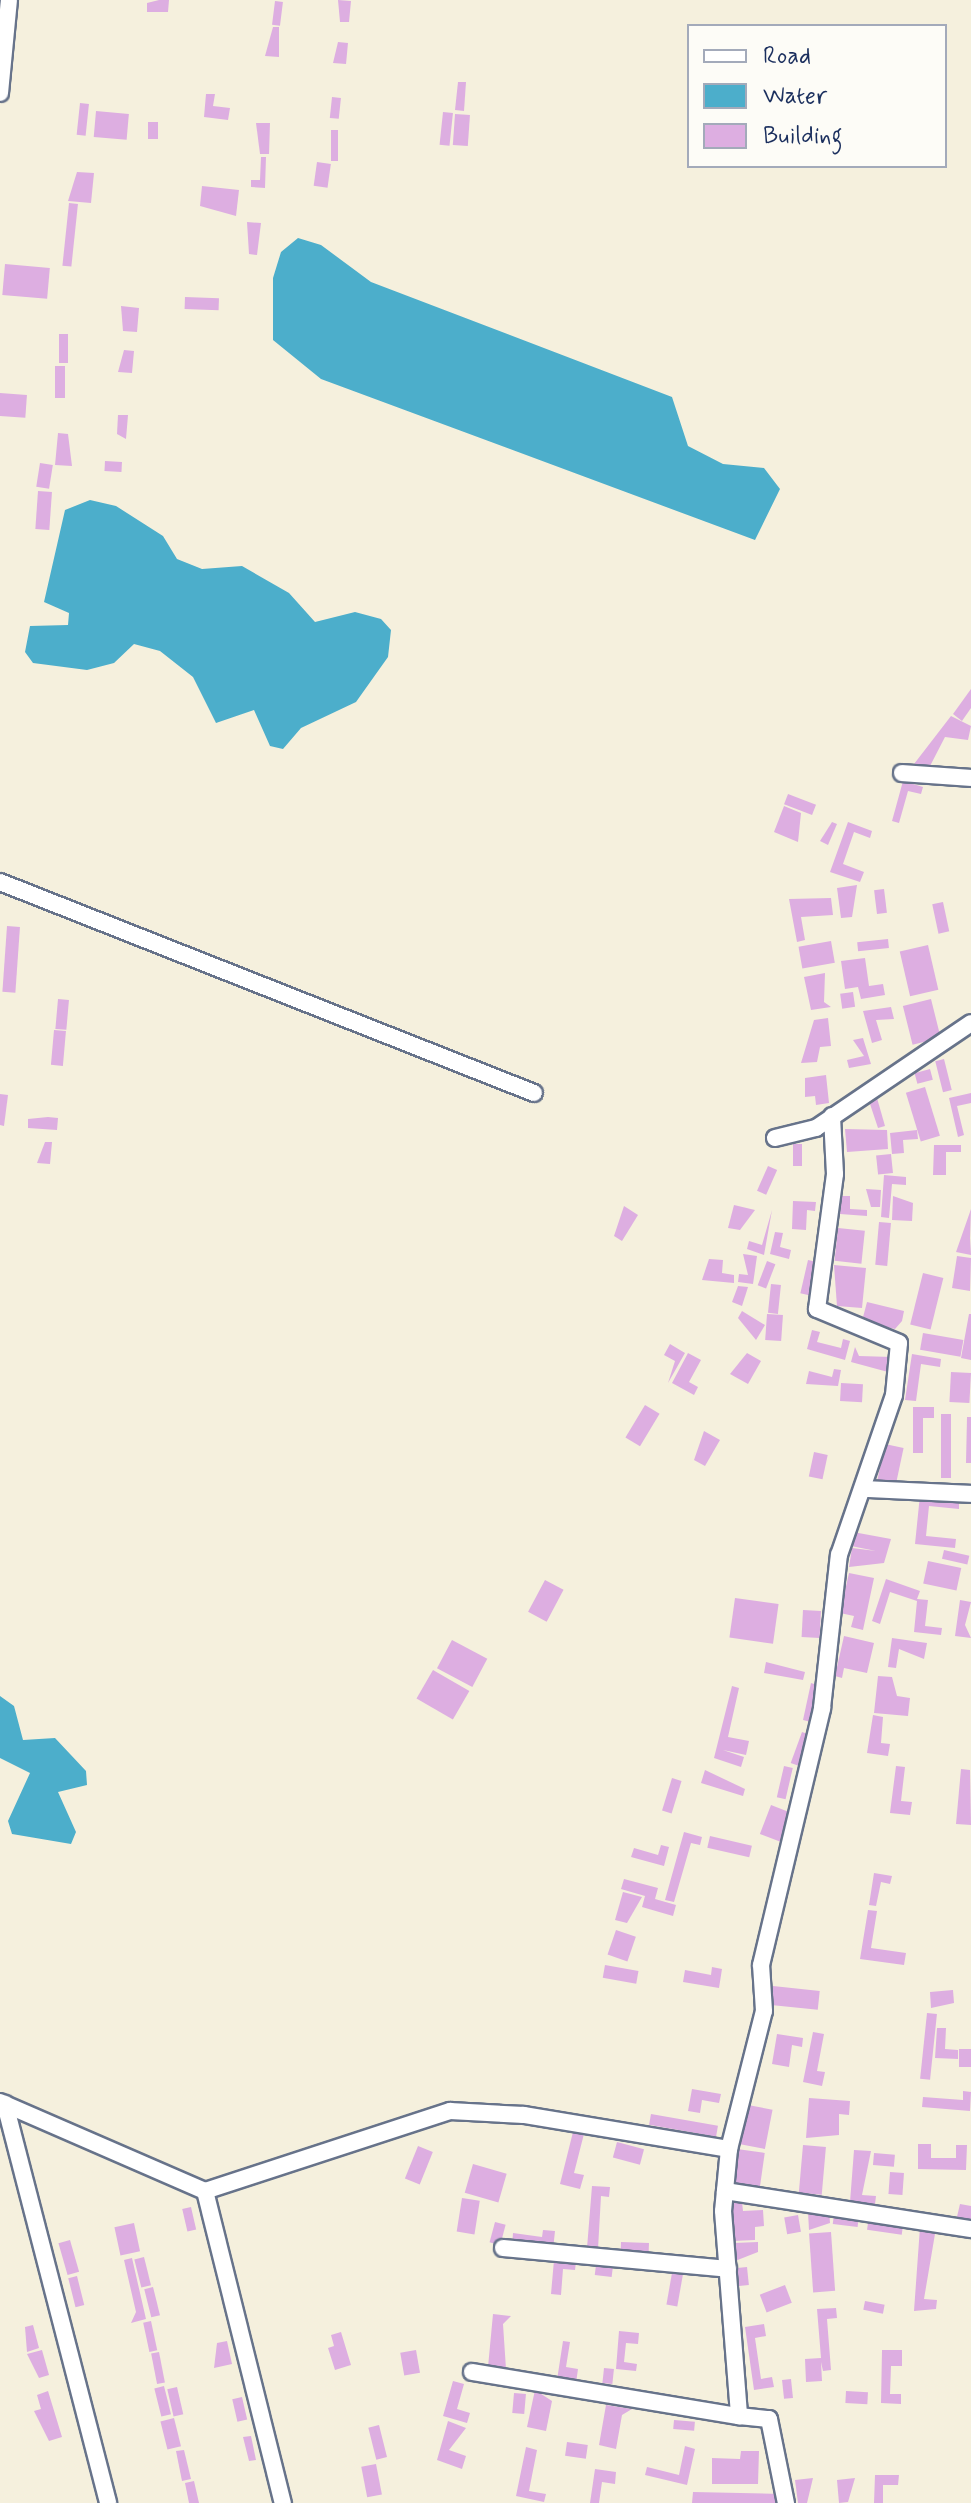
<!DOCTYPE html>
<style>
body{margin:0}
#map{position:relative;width:971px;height:2503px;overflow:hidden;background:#f5f0dd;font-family:Mynerve,sans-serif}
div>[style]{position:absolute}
.water>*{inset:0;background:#4caecb}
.building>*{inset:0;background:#ddaee1;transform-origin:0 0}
.roads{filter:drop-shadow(2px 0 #67738a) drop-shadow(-2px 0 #67738a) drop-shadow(0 2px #67738a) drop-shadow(0 -2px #67738a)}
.minor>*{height:16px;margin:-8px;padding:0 8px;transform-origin:8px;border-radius:8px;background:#fff}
span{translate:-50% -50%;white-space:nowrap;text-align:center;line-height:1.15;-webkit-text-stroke:6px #fdfcf7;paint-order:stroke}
.legend{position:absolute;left:687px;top:24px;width:260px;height:144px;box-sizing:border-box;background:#fdfcf7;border:2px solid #a3aaba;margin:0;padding:10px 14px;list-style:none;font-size:24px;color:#1b2f5e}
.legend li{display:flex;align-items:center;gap:16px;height:40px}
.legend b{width:40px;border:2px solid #a3aaba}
</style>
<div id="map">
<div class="water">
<div style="clip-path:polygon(298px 238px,321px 245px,371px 282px,672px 397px,688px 446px,723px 464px,764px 468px,780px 489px,755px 540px,321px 379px,273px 340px,273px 278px,281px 252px)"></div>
<div style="clip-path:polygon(90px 500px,116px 506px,163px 536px,177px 559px,202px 569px,242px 566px,289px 593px,315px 622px,355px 612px,381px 619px,391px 630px,388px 657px,356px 702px,301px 728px,283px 749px,270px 746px,254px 710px,216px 723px,193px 677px,160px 651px,134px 644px,114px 663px,87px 670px,33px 663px,25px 652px,30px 626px,68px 625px,69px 613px,44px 602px,65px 510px)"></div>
<div style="clip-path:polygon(0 1696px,14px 1706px,23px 1740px,55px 1738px,86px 1771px,87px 1785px,58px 1792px,76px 1832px,71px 1844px,12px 1834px,8px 1821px,30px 1773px,0 1758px)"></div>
</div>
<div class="building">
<div style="clip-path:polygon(159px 0,169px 0,168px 12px,147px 12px,147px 3px)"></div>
<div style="clip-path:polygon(338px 0,351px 1px,349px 22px,340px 22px)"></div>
<div style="left:275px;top:1px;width:8px;height:24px;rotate:7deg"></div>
<div style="clip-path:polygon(273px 27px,279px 27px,279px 57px,265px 56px)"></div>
<div style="clip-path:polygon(338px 42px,348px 43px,346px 64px,333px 63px)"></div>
<div style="clip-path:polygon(458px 82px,466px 82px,464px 111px,455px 110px)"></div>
<div style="clip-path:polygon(206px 94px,215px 94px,213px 106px,230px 108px,228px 120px,204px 117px)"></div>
<div style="left:332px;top:97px;width:9px;height:21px;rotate:6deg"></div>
<div style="left:80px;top:103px;width:9px;height:32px;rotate:6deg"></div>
<div style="left:96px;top:111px;width:33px;height:26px;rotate:5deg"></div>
<div style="left:443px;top:112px;width:10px;height:33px;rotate:6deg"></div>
<div style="left:455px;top:114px;width:15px;height:31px;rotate:4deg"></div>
<div style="left:148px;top:122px;width:10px;height:17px"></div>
<div style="clip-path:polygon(256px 123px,270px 123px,269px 154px,260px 154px)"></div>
<div style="left:331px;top:130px;width:7px;height:31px"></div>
<div style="clip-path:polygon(261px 157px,266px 157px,265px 188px,251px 187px,251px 180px,260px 180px)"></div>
<div style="left:317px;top:162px;width:14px;height:24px;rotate:8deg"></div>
<div style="clip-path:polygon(77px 172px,94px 173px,91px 203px,68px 201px)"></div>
<div style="clip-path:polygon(202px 186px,239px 190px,236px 216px,200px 206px)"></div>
<div style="left:69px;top:203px;width:9px;height:63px;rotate:6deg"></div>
<div style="clip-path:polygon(247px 222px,261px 223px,257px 255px,249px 254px)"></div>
<div style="left:5px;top:264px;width:45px;height:31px;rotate:5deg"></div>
<div style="left:185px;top:297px;width:34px;height:12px;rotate:2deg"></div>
<div style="clip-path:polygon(121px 306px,139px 308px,137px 332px,123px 331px)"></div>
<div style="left:59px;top:334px;width:9px;height:29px"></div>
<div style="clip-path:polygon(124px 350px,134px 351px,132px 373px,118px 372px)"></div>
<div style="left:55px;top:366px;width:10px;height:32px"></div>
<div style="left:0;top:393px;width:27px;height:23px;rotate:4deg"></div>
<div style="clip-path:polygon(118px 415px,128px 415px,126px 439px,117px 434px)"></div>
<div style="clip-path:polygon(58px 433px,68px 434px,72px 466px,55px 465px)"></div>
<div style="left:105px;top:461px;width:17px;height:10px;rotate:3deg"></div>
<div style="left:40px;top:463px;width:13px;height:24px;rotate:9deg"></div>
<div style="left:38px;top:491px;width:14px;height:38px;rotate:4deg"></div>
<div style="clip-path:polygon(971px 689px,971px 708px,962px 721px,953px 714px)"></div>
<div style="clip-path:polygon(951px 716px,971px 726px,968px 740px,945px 737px,929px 768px,914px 764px)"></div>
<div style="clip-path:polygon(903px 781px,923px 787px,921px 794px,908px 791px,899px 823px,892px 821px)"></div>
<div style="left:788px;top:794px;width:30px;height:11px;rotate:21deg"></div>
<div style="clip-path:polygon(784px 806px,801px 813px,798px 842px,774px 832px)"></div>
<div style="clip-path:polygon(832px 822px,837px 824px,828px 845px,820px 841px)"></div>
<div style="clip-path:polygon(848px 822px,872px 831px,870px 838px,854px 832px,843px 864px,864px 872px,860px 882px,830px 872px)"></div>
<div style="clip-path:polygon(857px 885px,852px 917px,841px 918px,837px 888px)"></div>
<div style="left:884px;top:889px;width:24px;height:10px;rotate:83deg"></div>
<div style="clip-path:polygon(831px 898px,833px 915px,801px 917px,805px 940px,797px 942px,789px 899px)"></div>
<div style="left:943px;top:902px;width:30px;height:11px;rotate:78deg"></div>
<div style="left:7px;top:926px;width:13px;height:66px;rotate:4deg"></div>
<div style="left:888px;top:939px;width:9px;height:31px;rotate:84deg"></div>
<div style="left:831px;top:941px;width:22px;height:33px;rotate:80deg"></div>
<div style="left:928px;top:945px;width:46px;height:29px;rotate:77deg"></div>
<div style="clip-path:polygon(865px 958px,869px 986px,883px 984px,885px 995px,861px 999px,858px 987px,845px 989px,841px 961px)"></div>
<div style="clip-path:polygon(825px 973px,824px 1002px,831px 1007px,811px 1010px,804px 977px)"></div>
<div style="left:853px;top:992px;width:15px;height:13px;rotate:82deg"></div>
<div style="left:58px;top:999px;width:11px;height:30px;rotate:5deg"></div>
<div style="left:931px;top:999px;width:40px;height:29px;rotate:76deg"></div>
<div style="clip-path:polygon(891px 1007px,894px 1019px,876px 1020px,882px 1040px,872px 1043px,863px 1011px)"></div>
<div style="clip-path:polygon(828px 1018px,831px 1046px,820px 1047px,817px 1062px,801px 1063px,814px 1020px)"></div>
<div style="left:54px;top:1030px;width:12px;height:35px;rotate:5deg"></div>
<div style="clip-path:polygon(863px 1038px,871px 1064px,849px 1068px,847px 1060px,864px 1056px,853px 1040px)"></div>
<div style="left:944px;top:1059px;width:32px;height:9px;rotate:76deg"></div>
<div style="left:930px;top:1069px;width:11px;height:16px;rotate:75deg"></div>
<div style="clip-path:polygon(826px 1075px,829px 1103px,816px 1105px,815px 1096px,805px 1097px,805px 1078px)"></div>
<div style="left:925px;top:1087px;width:51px;height:20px;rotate:73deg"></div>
<div style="clip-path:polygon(971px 1093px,971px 1103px,957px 1106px,964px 1135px,958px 1137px,949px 1098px)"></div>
<div style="clip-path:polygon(0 1094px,8px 1095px,4px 1126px,0 1125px)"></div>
<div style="clip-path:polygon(877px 1098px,885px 1126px,878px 1128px,869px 1101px)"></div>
<div style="clip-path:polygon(48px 1117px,58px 1118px,57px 1130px,28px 1128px,28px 1119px)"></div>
<div style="clip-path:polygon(845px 1129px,887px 1130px,888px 1149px,847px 1152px)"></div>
<div style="clip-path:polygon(917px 1130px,918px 1139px,903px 1140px,904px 1153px,892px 1154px,890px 1133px)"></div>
<div style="clip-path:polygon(45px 1142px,52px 1142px,50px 1164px,37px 1163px)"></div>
<div style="left:793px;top:1144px;width:9px;height:22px"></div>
<div style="clip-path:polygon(934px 1145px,961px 1145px,961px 1152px,946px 1152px,946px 1175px,933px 1175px)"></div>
<div style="left:891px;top:1154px;width:19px;height:15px;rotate:84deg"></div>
<div style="left:768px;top:1166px;width:10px;height:27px;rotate:24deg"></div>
<div style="clip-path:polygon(884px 1175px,906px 1177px,906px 1185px,892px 1184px,889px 1218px,881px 1217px)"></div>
<div style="clip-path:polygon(866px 1189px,881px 1190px,880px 1207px,871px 1207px)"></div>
<div style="clip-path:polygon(841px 1196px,850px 1196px,850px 1209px,867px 1210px,867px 1216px,840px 1214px)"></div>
<div style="clip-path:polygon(893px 1196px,913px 1203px,912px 1221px,892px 1220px)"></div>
<div style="clip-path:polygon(793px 1201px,816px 1202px,815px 1211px,807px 1210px,806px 1230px,792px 1229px)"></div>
<div style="clip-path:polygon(734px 1205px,755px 1210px,740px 1230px,728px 1228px)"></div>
<div style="clip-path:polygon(624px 1206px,638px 1215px,622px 1241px,614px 1236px)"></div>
<div style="clip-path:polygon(971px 1209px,970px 1238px,971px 1255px,956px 1252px)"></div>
<div style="clip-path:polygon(772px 1210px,764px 1255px,747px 1249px,749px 1241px,762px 1245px)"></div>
<div style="left:879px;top:1222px;width:12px;height:43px;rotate:5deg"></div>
<div style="left:838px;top:1228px;width:27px;height:33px;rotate:6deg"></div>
<div style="clip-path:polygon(775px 1232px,783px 1233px,780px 1247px,791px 1250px,789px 1259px,770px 1254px)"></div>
<div style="clip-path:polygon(743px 1254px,757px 1256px,753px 1284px,738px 1282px,739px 1274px,748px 1275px)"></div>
<div style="clip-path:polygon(957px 1256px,971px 1258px,970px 1291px,952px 1288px)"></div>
<div style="clip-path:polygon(709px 1259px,723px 1260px,722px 1273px,734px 1275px,734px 1283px,702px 1280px)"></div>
<div style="left:808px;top:1260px;width:9px;height:34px;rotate:13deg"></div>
<div style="left:767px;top:1261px;width:9px;height:26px;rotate:21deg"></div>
<div style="clip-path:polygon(834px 1265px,866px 1268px,862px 1308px,837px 1306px)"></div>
<div style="left:923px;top:1273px;width:21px;height:53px;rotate:14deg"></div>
<div style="left:771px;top:1284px;width:10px;height:29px;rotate:6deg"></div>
<div style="clip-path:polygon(738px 1286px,748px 1287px,742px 1306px,732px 1302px)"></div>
<div style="clip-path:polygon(867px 1302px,904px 1311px,902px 1321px,895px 1329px,862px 1321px)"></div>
<div style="clip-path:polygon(742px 1311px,765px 1325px,756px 1340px,738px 1318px)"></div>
<div style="left:767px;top:1314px;width:16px;height:26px;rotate:4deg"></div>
<div style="clip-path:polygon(969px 1314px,971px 1314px,971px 1360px,961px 1358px)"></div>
<div style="clip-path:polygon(812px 1330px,820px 1332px,817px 1342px,841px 1348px,843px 1339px,850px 1341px,845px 1360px,807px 1349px)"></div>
<div style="left:923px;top:1333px;width:41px;height:17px;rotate:10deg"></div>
<div style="clip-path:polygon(670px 1344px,685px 1353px,668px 1383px,675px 1361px,664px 1355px)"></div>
<div style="clip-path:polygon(855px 1347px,859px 1356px,892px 1357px,888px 1372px,851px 1362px)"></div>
<div style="clip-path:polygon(688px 1353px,701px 1360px,689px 1382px,698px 1387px,694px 1395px,672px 1383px)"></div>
<div style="clip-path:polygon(747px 1353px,761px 1361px,748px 1384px,730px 1374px)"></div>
<div style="clip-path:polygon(912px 1354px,941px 1359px,940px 1367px,921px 1364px,916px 1401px,905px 1400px)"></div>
<div style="clip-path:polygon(834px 1369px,841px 1370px,838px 1386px,806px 1384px,809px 1371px,832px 1377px)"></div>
<div style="left:951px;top:1372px;width:20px;height:30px;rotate:3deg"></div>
<div style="left:841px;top:1383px;width:22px;height:18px;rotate:3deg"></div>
<div style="left:645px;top:1405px;width:17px;height:38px;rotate:31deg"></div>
<div style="clip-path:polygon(913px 1407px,934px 1407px,934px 1418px,923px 1418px,923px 1453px,913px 1453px)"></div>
<div style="left:941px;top:1414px;width:10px;height:64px"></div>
<div style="clip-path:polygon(967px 1417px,971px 1417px,971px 1463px,966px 1463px)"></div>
<div style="clip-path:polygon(704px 1431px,720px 1440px,705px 1466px,694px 1460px)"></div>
<div style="left:885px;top:1444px;width:19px;height:37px;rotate:12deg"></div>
<div style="left:814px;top:1452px;width:14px;height:25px;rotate:12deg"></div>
<div style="clip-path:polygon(920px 1495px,959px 1499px,959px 1509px,929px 1506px,926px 1536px,956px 1539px,955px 1548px,915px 1544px)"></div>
<div style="clip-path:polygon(853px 1532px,891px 1539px,884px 1563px,849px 1567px,852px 1548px,876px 1551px,851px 1546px)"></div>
<div style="left:944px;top:1550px;width:26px;height:9px;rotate:13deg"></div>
<div style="left:928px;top:1561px;width:34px;height:23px;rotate:12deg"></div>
<div style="clip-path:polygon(849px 1573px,874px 1578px,863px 1630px,851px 1627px,854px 1616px,840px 1613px)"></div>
<div style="clip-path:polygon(886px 1579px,920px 1591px,917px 1599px,928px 1600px,925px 1626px,942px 1628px,941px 1635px,914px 1632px,917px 1601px,890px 1592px,880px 1624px,872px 1621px)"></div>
<div style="left:545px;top:1580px;width:21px;height:36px;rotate:28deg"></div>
<div style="left:735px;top:1598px;width:44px;height:40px;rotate:8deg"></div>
<div style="clip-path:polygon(960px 1600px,971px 1602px,965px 1625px,971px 1638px,955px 1636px)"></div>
<div style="left:803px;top:1610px;width:18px;height:27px;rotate:3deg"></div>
<div style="clip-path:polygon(844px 1636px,874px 1643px,867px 1673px,844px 1668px,842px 1678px,835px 1676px)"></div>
<div style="clip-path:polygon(892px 1638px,927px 1643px,924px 1659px,899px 1649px,896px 1668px,888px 1667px)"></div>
<div style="left:452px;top:1640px;width:40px;height:32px;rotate:28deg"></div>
<div style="clip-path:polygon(766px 1662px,805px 1672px,803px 1680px,764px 1673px)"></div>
<div style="left:433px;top:1670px;width:42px;height:33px;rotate:30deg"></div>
<div style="clip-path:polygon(878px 1676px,892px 1677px,897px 1696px,910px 1698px,908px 1716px,874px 1713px)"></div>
<div style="clip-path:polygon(811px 1683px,820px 1686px,811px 1722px,803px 1720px)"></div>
<div style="clip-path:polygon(732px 1686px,739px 1688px,728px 1737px,749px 1741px,746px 1755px,723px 1750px,744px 1757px,741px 1767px,714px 1758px)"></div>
<div style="clip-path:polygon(873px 1715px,883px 1717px,881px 1743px,890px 1744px,888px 1756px,867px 1753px)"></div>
<div style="left:802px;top:1732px;width:12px;height:33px;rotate:20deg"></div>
<div style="left:784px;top:1766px;width:9px;height:32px;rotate:13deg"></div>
<div style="clip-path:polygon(896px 1766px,905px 1767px,901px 1801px,912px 1802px,910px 1815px,890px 1813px)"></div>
<div style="clip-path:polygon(961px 1769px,970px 1770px,971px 1825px,956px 1824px)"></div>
<div style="clip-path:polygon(705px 1770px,745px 1789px,743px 1796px,701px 1783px)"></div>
<div style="left:672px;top:1778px;width:10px;height:34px;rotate:17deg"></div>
<div style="left:771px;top:1805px;width:22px;height:31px;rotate:21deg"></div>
<div style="clip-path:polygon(684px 1832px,702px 1837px,700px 1845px,691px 1843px,674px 1902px,665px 1900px)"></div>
<div style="left:710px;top:1836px;width:43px;height:12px;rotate:13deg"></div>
<div style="clip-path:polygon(661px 1845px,669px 1847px,664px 1866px,631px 1857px,634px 1848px,658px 1855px)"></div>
<div style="clip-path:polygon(874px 1873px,892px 1876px,890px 1884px,881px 1882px,876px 1906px,869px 1905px)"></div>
<div style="clip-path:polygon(624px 1879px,658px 1888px,655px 1899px,676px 1905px,673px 1916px,642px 1907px,645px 1896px,621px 1889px)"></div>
<div style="clip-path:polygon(623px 1892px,642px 1897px,627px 1923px,615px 1920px)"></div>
<div style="clip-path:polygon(868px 1910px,877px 1911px,871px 1948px,906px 1953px,904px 1965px,860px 1959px)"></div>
<div style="left:616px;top:1930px;width:21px;height:26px;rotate:19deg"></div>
<div style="left:605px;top:1965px;width:34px;height:13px;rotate:10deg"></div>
<div style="clip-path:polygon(712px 1967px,722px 1969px,719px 1988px,683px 1982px,685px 1970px,711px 1975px)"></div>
<div style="left:773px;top:1986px;width:47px;height:19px;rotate:6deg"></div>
<div style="clip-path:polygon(953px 1990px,954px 2003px,931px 2008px,930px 1992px)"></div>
<div style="left:927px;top:2013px;width:10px;height:66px;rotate:6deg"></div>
<div style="clip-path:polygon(937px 2028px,946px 2028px,945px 2049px,958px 2050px,958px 2059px,935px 2058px)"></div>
<div style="clip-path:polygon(813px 2032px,824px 2034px,817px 2071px,825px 2072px,822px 2086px,803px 2082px)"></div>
<div style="clip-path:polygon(777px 2034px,803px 2038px,802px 2047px,792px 2045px,789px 2067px,772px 2064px)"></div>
<div style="left:959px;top:2049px;width:12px;height:18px"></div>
<div style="clip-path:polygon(692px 2089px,721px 2094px,719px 2103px,702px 2100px,700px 2113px,688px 2111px)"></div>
<div style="clip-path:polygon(963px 2091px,971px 2092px,970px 2111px,922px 2107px,923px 2097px,963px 2100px)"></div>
<div style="clip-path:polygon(809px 2098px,850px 2101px,849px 2115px,839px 2114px,839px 2135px,806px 2138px)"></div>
<div style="left:748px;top:2105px;width:25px;height:40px;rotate:11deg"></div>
<div style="left:651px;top:2114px;width:68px;height:11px;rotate:10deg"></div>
<div style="clip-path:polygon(575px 2124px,586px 2126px,574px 2173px,584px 2175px,580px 2189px,560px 2184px)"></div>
<div style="left:617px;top:2142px;width:28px;height:16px;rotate:15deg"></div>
<div style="clip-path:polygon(918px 2144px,931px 2144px,931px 2158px,956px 2158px,956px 2145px,967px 2145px,966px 2170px,918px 2169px)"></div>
<div style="left:803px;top:2145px;width:23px;height:48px;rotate:5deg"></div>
<div style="left:418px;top:2146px;width:16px;height:35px;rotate:22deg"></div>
<div style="left:737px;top:2149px;width:28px;height:36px;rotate:8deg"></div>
<div style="clip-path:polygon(854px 2150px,871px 2151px,862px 2195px,876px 2196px,875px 2204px,850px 2202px)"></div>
<div style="left:874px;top:2153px;width:21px;height:12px;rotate:5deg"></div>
<div style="left:473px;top:2164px;width:35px;height:30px;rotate:16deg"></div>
<div style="left:890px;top:2172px;width:14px;height:22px;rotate:4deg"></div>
<div style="clip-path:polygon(592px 2186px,610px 2187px,609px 2197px,601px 2196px,598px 2249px,587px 2248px)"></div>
<div style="left:462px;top:2198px;width:18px;height:34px;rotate:9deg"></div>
<div style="clip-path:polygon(742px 2202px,743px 2211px,763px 2210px,764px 2226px,755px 2227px,755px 2240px,733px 2241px,730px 2203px)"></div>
<div style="clip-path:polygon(960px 2204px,971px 2206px,971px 2224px,956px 2221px)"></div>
<div style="left:191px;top:2207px;width:23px;height:9px;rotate:77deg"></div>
<div style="clip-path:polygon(829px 2210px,830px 2223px,809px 2230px,808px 2212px)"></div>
<div style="left:834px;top:2214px;width:25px;height:10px;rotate:7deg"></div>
<div style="left:798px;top:2215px;width:17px;height:14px;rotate:80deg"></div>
<div style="left:869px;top:2216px;width:35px;height:14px;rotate:8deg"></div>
<div style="left:495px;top:2222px;width:11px;height:21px;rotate:15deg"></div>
<div style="left:134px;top:2223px;width:29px;height:20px;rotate:78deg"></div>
<div style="clip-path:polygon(920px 2227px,936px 2228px,924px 2299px,937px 2300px,936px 2309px,914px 2311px)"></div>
<div style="clip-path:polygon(543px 2230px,555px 2231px,553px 2250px,512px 2246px,513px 2233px,542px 2237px)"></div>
<div style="left:831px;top:2232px;width:59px;height:22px;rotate:86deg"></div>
<div style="left:70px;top:2240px;width:33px;height:12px;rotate:74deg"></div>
<div style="left:621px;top:2242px;width:28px;height:10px;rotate:2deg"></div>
<div style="clip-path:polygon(758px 2242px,758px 2252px,735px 2261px,734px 2243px)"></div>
<div style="left:144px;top:2257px;width:29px;height:10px;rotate:76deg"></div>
<div style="clip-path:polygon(132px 2258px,146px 2319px,131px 2323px,136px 2312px,124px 2260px)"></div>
<div style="clip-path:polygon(554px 2260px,576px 2262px,575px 2270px,563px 2269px,561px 2295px,551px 2294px)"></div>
<div style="left:596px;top:2265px;width:17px;height:10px;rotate:7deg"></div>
<div style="left:747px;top:2267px;width:18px;height:10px;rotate:84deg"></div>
<div style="left:672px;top:2273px;width:11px;height:32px;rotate:10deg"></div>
<div style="left:77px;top:2276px;width:30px;height:9px;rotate:76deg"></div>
<div style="left:785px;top:2285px;width:19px;height:27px;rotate:69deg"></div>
<div style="left:153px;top:2287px;width:29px;height:9px;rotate:76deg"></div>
<div style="left:865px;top:2301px;width:20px;height:9px;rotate:11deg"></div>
<div style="clip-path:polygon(836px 2308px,837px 2318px,827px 2319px,831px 2370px,823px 2371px,821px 2362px,822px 2381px,806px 2382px,805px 2359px,821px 2358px,817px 2309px)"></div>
<div style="clip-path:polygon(493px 2314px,511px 2316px,503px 2324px,506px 2369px,488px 2367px)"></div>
<div style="left:151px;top:2321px;width:30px;height:8px;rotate:78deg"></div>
<div style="clip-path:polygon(764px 2324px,766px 2336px,755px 2338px,761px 2379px,772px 2377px,774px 2387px,754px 2390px,745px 2327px)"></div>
<div style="clip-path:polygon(33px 2325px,39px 2348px,27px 2352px,25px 2327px)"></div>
<div style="clip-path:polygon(619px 2331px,639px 2333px,638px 2344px,626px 2343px,624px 2362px,637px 2364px,636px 2371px,616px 2369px)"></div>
<div style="clip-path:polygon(341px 2332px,351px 2365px,335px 2370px,328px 2348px,334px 2346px,331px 2335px)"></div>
<div style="clip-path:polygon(227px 2341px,232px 2364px,214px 2368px,217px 2343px)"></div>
<div style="clip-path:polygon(563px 2341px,570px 2342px,566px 2367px,578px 2369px,576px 2383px,557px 2380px)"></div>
<div style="clip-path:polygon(42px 2350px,49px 2375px,39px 2378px,27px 2354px)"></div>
<div style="left:416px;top:2350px;width:23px;height:16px;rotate:80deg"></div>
<div style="clip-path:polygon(882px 2350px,902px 2350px,902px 2366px,891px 2366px,890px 2394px,901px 2394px,901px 2404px,881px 2403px)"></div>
<div style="left:159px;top:2352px;width:31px;height:8px;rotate:79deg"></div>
<div style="left:604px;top:2368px;width:10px;height:15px;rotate:6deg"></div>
<div style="left:791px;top:2379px;width:19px;height:9px;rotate:84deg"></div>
<div style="clip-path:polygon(453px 2381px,464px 2384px,457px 2409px,470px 2413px,467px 2423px,443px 2416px)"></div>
<div style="left:164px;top:2386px;width:29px;height:10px;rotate:76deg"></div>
<div style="left:177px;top:2387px;width:28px;height:10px;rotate:77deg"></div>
<div style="clip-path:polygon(535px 2390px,552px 2401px,546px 2431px,527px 2427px)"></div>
<div style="clip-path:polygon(48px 2391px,62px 2437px,49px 2441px,34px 2411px,41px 2409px,37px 2395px)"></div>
<div style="left:846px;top:2391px;width:22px;height:12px;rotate:3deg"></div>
<div style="left:514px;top:2393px;width:12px;height:20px;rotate:5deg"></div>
<div style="left:242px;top:2397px;width:23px;height:10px;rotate:77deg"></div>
<div style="clip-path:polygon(606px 2405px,632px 2409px,622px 2415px,616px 2449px,599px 2445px)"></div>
<div style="left:174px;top:2418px;width:29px;height:14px;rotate:76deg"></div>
<div style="left:674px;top:2420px;width:21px;height:9px;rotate:5deg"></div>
<div style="clip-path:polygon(448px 2421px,466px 2428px,449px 2450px,466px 2456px,462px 2469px,437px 2460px)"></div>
<div style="left:379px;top:2425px;width:33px;height:11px;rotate:76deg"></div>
<div style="clip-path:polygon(251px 2436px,256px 2460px,249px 2461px,243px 2437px)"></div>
<div style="left:567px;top:2442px;width:21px;height:14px;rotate:8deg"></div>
<div style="clip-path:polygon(685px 2446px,695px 2449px,687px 2485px,645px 2475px,647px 2467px,679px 2475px)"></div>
<div style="clip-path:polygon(526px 2447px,537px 2450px,529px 2491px,546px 2494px,544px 2502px,516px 2496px)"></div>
<div style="clip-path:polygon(184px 2450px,191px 2479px,182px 2481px,176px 2451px)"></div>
<div style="clip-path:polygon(741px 2451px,759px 2451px,758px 2484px,712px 2484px,712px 2458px,740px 2459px)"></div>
<div style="left:376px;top:2464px;width:31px;height:15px;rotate:79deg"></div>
<div style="clip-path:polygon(595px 2469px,616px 2472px,615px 2484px,602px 2482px,599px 2503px,590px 2503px)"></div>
<div style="clip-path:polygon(875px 2475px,899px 2475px,898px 2485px,883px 2485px,883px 2503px,874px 2503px)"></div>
<div style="clip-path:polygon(813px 2478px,807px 2503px,798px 2503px,795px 2480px)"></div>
<div style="clip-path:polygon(855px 2478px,848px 2502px,839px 2503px,837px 2480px)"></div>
<div style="clip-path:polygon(194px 2481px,199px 2503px,189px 2503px,185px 2483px)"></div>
<div style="clip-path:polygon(693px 2492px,781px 2494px,780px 2503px,692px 2503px)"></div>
</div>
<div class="roads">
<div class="minor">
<div style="left:0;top:93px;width:93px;rotate:-84.5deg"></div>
<div style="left:902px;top:773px;width:69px;rotate:4.1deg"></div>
<div style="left:0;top:882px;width:574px;rotate:21.56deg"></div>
<div style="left:775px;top:1138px;width:42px;rotate:-13.7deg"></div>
<div style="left:816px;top:1128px;width:187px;rotate:-34.1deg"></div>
<div style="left:866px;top:1489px;width:105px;rotate:2.7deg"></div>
<div style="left:0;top:2102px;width:223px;rotate:23.5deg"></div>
<div style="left:205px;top:2191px;width:258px;rotate:-18.1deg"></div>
<div style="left:450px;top:2111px;width:74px;rotate:3.1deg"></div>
<div style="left:524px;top:2115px;width:208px;rotate:9.4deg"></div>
<div style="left:729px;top:2149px;width:62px;rotate:95.5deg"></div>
<div style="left:723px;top:2211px;width:206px;rotate:85.5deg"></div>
<div style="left:739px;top:2416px;width:30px;rotate:6deg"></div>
<div style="left:769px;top:2419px;width:86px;rotate:78.6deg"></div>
<div style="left:5px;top:2104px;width:412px;rotate:75.5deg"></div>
<div style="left:729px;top:2149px;width:142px;rotate:-75.8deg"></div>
<div style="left:764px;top:2011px;width:46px;rotate:-93.7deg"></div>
<div style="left:761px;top:1965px;width:264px;rotate:-76.6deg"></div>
<div style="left:822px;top:1708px;width:154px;rotate:-83.7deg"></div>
<div style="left:839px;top:1555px;width:169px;rotate:-71deg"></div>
<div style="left:894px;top:1395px;width:52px;rotate:-84.5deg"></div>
<div style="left:899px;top:1343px;width:89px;rotate:-157.5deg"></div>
<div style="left:817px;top:1309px;width:136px;rotate:-82.4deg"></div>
<div style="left:835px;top:1174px;width:58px;rotate:-93deg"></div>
<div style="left:205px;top:2191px;width:322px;rotate:76deg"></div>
<div style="left:725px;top:2191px;width:249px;rotate:8.8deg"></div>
<div style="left:503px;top:2248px;width:226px;rotate:5.3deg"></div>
<div style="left:472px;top:2372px;width:271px;rotate:9.4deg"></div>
</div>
</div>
<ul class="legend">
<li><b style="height:10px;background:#fff"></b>Road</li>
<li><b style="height:22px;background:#4caecb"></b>Water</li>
<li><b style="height:22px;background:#ddaee1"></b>Building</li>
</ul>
</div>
